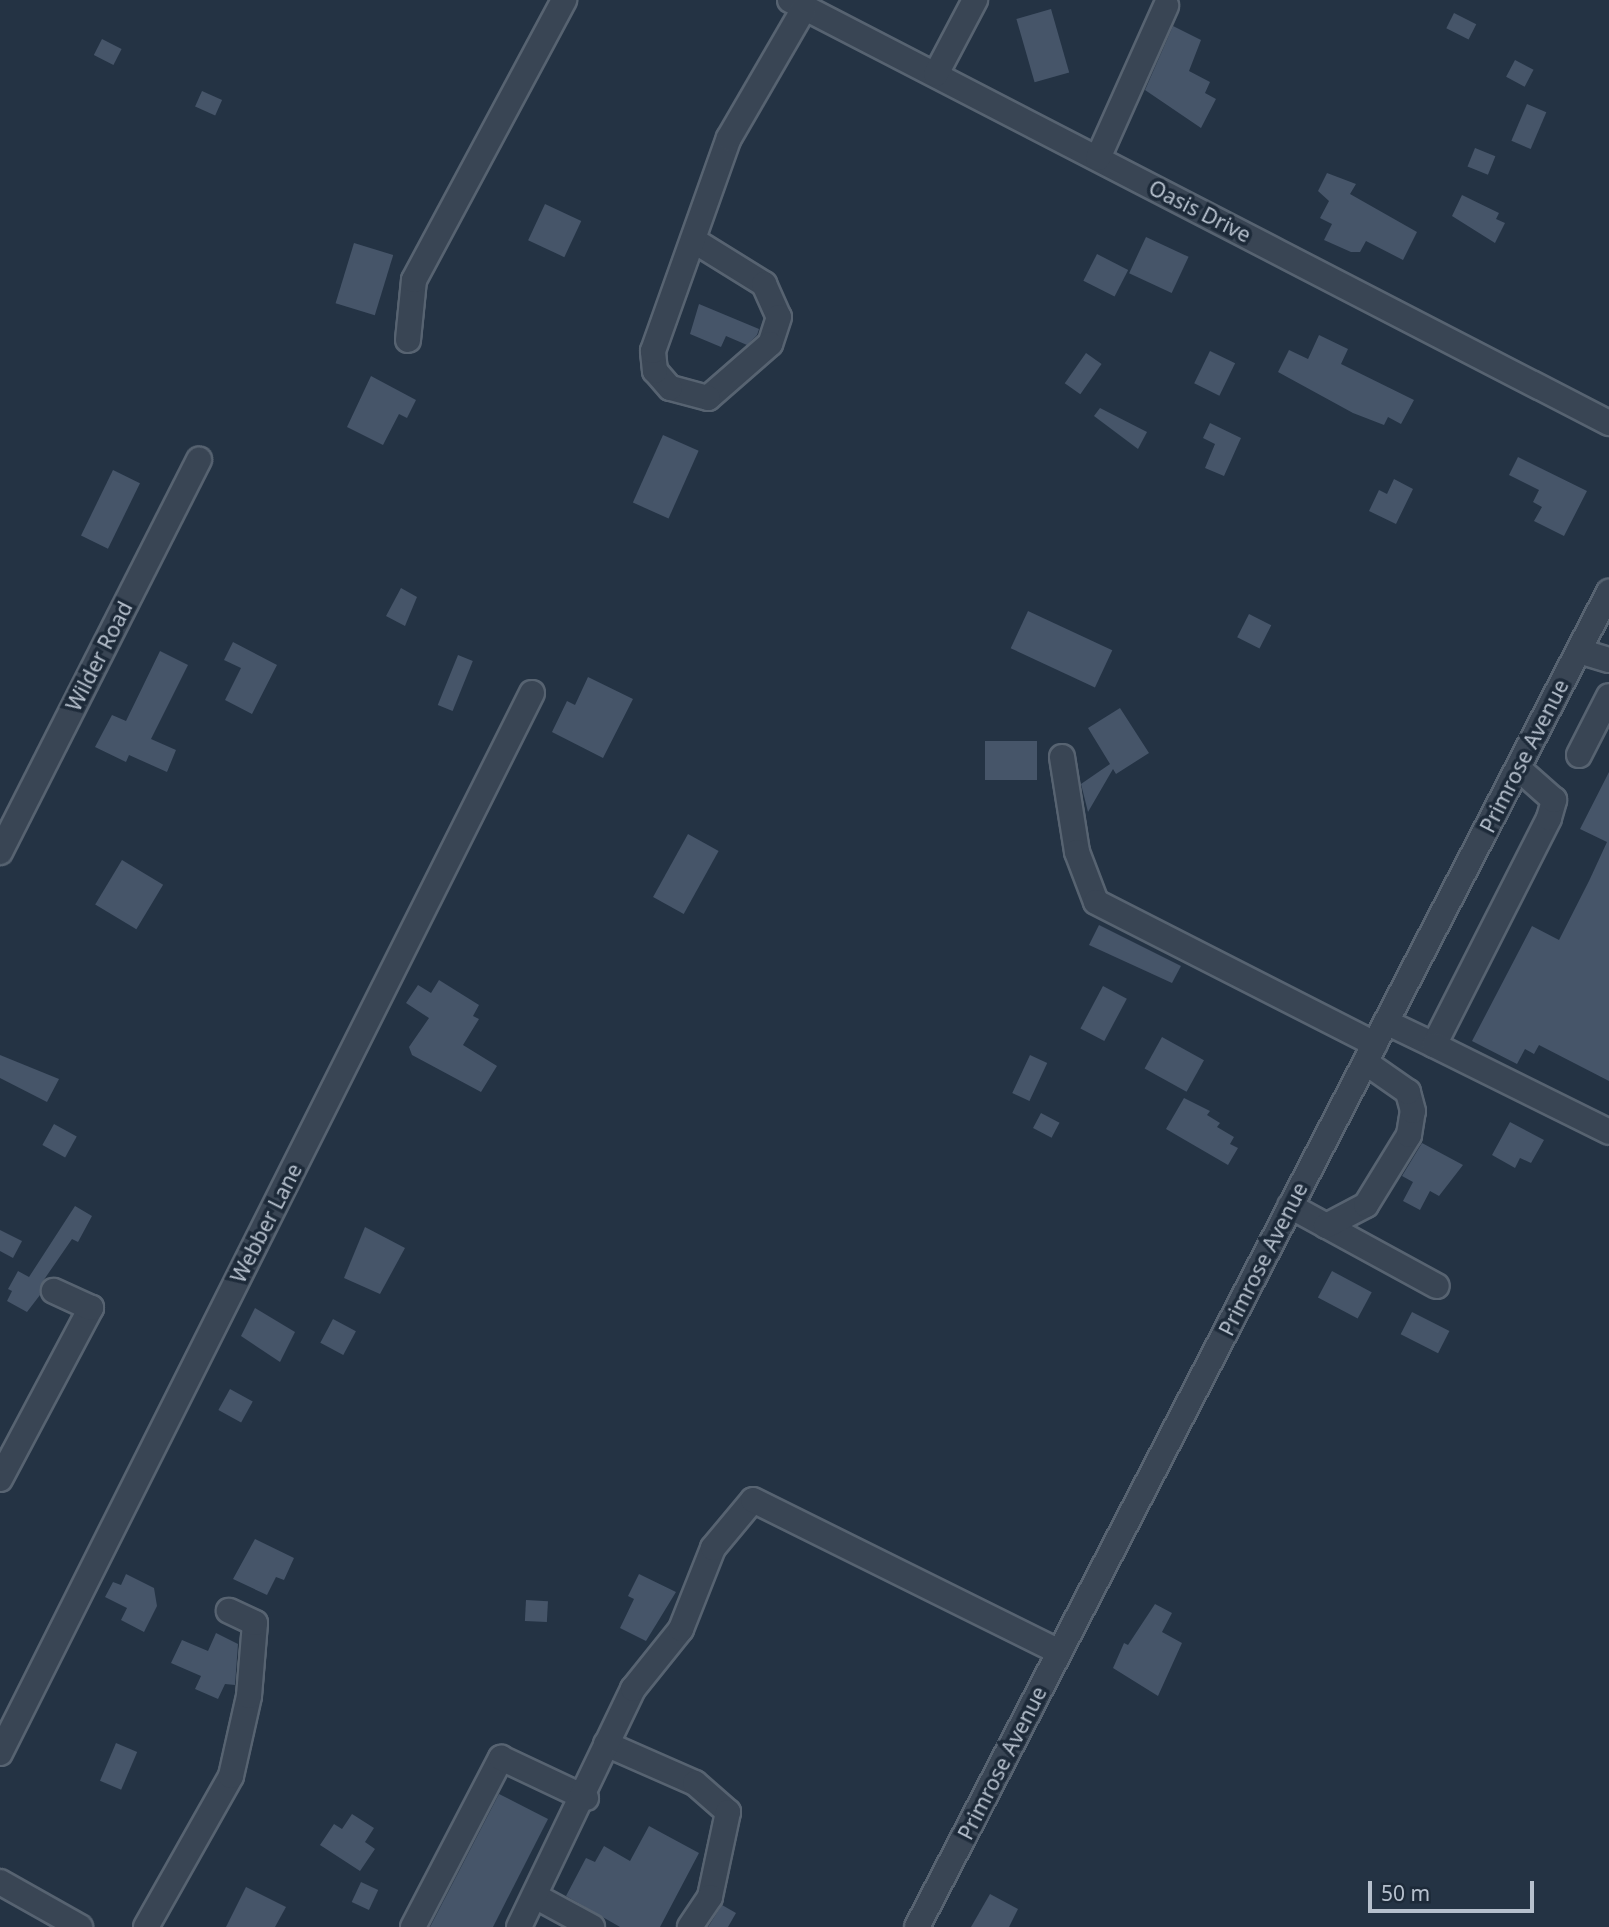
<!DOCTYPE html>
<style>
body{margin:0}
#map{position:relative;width:1609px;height:1927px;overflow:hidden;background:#243344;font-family:"Noto Sans",sans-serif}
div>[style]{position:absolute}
.building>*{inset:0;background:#465569;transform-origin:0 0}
.roads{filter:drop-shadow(2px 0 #576371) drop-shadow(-2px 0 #576371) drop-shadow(0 2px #576371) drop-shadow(0 -2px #576371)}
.minor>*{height:24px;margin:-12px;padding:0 12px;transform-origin:12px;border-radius:12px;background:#394554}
span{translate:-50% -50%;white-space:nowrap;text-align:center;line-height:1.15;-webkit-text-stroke:7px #1d2a39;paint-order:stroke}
.street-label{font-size:21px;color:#b6c0cd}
.scale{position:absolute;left:1368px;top:1881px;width:166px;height:32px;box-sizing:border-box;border:4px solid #b6c0cd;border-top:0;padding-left:9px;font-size:21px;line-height:24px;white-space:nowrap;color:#b6c0cd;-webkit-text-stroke:5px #1d2a39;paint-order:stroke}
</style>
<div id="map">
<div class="building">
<div style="left:1051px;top:9px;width:66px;height:36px;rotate:74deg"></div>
<div style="left:1454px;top:13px;width:25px;height:17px;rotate:27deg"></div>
<div style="clip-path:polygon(1173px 26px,1201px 40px,1189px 71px,1210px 82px,1205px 93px,1216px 99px,1201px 128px,1145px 90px)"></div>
<div style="left:102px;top:39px;width:22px;height:18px;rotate:27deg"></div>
<div style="left:1515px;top:60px;width:21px;height:19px;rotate:28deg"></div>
<div style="left:202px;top:91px;width:22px;height:17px;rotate:24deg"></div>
<div style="left:1527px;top:104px;width:21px;height:40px;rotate:23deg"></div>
<div style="left:1475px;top:148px;width:22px;height:20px;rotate:22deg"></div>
<div style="clip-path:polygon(1327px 173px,1356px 184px,1350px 194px,1417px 232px,1403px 260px,1366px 241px,1360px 252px,1351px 252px,1324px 240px,1332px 224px,1320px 218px,1329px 201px,1318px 191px)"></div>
<div style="clip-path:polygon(1462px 195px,1499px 213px,1496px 219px,1505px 223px,1495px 243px,1452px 216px)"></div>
<div style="left:545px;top:204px;width:40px;height:40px;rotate:25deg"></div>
<div style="left:1146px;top:237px;width:47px;height:40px;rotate:25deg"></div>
<div style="left:354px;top:243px;width:41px;height:63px;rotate:17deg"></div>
<div style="left:1097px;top:254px;width:35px;height:30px;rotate:27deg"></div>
<div style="clip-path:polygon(699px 304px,759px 329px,757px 335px,747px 345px,726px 336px,721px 347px,690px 334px)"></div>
<div style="clip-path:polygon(1319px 335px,1348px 349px,1341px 364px,1414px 400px,1401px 424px,1388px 417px,1384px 425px,1353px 413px,1278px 372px,1289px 350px,1308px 359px)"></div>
<div style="left:1210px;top:351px;width:28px;height:36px;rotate:26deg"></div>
<div style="left:1086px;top:353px;width:19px;height:37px;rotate:35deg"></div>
<div style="clip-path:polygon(371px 376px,416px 400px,407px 418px,399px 414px,383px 445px,347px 427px)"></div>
<div style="clip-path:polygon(1100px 408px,1147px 432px,1138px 449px,1094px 416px)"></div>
<div style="clip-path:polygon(1210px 423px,1241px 438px,1224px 476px,1205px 468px,1215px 444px,1203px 438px)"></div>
<div style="left:663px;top:435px;width:39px;height:74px;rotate:24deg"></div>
<div style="clip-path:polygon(1518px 457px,1587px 491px,1564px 536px,1534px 521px,1542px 507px,1533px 502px,1539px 490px,1509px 475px)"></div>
<div style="left:113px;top:470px;width:30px;height:73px;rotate:26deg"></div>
<div style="clip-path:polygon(1394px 479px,1413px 489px,1396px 524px,1369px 511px,1379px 490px,1387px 494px)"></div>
<div style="clip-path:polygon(401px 588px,417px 597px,405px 626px,386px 616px)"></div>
<div style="left:1028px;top:611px;width:93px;height:41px;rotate:25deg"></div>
<div style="left:1249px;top:614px;width:25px;height:26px;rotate:27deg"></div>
<div style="clip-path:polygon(233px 642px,277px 665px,252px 714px,225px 700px,241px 668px,224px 660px)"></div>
<div style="clip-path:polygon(160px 651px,188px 665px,151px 739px,176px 750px,167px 772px,129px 755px,126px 762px,95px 747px,112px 715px,126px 721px)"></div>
<div style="left:458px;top:655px;width:16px;height:54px;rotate:22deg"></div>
<div style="clip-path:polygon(588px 677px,633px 699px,603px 758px,552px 732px,567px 701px,575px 705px)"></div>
<div style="clip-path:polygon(1120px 708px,1149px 753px,1116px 774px,1113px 769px,1088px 812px,1081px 784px,1110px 764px,1088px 728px)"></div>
<div style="left:985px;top:741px;width:52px;height:39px"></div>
<div style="clip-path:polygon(1609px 772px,1609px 1081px,1539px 1045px,1534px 1054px,1525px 1049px,1517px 1064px,1472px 1041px,1532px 926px,1559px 940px,1589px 881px,1607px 842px,1580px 829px)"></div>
<div style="left:688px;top:834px;width:35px;height:72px;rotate:29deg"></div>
<div style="left:122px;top:860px;width:48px;height:52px;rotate:31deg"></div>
<div style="clip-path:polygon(1099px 925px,1181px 966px,1172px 983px,1089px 945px)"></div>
<div style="clip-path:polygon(439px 980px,479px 1005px,473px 1016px,479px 1019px,463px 1045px,497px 1066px,481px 1092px,412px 1055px,409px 1047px,429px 1018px,406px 1003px,418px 985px,431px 993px)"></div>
<div style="left:1103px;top:986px;width:27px;height:48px;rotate:28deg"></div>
<div style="left:1162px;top:1037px;width:48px;height:36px;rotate:29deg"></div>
<div style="clip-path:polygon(0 1055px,59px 1079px,47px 1102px,0 1078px)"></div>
<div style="left:1030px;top:1055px;width:19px;height:42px;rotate:25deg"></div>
<div style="clip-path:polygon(1184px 1098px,1210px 1111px,1207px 1115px,1220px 1123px,1217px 1127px,1234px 1137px,1230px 1144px,1238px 1148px,1228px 1165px,1166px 1129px)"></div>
<div style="left:1041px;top:1113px;width:21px;height:17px;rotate:28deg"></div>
<div style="clip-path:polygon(1510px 1122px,1544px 1140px,1531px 1163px,1520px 1158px,1515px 1168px,1492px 1155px)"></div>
<div style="left:54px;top:1124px;width:26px;height:24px;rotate:29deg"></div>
<div style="clip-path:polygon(1422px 1143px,1463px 1165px,1439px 1196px,1430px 1191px,1420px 1210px,1403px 1201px,1413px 1182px,1402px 1176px)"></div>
<div style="clip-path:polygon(75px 1206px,92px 1216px,78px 1242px,72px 1239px,41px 1284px,40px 1295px,27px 1312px,7px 1301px,12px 1291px,8px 1289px,18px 1271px,29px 1277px)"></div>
<div style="clip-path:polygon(365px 1227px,405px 1248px,380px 1294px,344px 1278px)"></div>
<div style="clip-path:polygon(0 1230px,22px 1241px,13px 1258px,0 1251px)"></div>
<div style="left:1332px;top:1271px;width:45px;height:30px;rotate:28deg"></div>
<div style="clip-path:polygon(255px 1308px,295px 1332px,280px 1362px,241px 1336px)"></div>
<div style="left:1412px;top:1312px;width:42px;height:25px;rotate:27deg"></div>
<div style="left:333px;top:1319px;width:26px;height:27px;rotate:28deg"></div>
<div style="left:230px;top:1389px;width:26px;height:24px;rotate:29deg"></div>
<div style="clip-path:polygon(255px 1539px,294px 1558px,284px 1580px,276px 1577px,267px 1595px,233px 1579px)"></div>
<div style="clip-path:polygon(126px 1574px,154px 1588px,157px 1606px,144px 1632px,121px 1620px,127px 1608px,105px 1597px,113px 1582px,121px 1585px)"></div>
<div style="clip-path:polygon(639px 1574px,676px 1592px,646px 1641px,620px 1628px,634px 1599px,628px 1596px)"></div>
<div style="left:526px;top:1600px;width:22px;height:21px;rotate:3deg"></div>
<div style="clip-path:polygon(1155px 1604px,1172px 1613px,1162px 1632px,1182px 1643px,1158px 1696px,1113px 1668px,1124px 1643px,1128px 1645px)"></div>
<div style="clip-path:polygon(216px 1633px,238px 1644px,235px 1685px,225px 1684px,218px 1699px,195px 1689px,201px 1676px,171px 1663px,182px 1640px,208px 1651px)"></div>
<div style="left:116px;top:1743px;width:23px;height:41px;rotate:23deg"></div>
<div style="clip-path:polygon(499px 1794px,548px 1819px,493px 1927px,430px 1927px)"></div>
<div style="clip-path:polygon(352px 1814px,374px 1828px,365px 1842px,375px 1849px,360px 1871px,320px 1845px,334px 1824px,342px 1829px)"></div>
<div style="clip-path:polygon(649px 1826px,699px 1853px,660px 1927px,620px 1927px,566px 1896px,586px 1858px,595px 1862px,604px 1846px,630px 1861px)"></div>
<div style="left:361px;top:1882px;width:19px;height:22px;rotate:25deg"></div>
<div style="clip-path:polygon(246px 1887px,286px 1907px,275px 1927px,226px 1927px)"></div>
<div style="clip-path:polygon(990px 1894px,1018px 1909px,1009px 1927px,971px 1927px)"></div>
<div style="clip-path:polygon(722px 1905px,736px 1913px,728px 1927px,708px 1927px)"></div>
</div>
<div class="roads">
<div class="minor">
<div style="left:790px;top:0;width:922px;rotate:27.32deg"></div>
<div style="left:936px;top:74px;width:84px;rotate:-62.2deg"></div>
<div style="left:1098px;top:158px;width:167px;rotate:-65.9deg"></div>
<div style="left:693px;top:240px;width:84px;rotate:31.8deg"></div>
<div style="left:764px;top:284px;width:36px;rotate:66deg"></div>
<div style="left:779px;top:317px;width:28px;rotate:108deg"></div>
<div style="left:770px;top:344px;width:82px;rotate:138.9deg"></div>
<div style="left:708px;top:398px;width:39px;rotate:-165deg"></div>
<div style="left:670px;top:388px;width:23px;rotate:-131deg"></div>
<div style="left:655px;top:371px;width:20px;rotate:-96deg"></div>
<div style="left:653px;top:351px;width:226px;rotate:-70.4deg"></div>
<div style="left:729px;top:138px;width:151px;rotate:-59.9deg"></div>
<div style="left:408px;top:340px;width:60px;rotate:-84.3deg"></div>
<div style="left:414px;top:280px;width:318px;rotate:-61.8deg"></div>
<div style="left:1579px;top:651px;width:31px;rotate:17deg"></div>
<div style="left:1579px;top:755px;width:66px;rotate:-63deg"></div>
<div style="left:1062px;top:757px;width:96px;rotate:81deg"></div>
<div style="left:1077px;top:852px;width:53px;rotate:69.2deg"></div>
<div style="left:1096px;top:902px;width:313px;rotate:27deg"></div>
<div style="left:0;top:852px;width:440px;rotate:-63.1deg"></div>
<div style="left:1386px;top:1022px;width:53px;rotate:25.6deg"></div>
<div style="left:1434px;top:1045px;width:254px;rotate:-63.1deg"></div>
<div style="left:1549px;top:818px;width:19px;rotate:-74deg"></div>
<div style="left:1554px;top:800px;width:48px;rotate:-138.4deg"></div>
<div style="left:1434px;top:1045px;width:195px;rotate:26.4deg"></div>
<div style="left:1290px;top:1206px;width:167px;rotate:28.6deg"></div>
<div style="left:1326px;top:1226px;width:45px;rotate:-27.7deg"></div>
<div style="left:1366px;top:1205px;width:82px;rotate:-58.4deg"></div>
<div style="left:1409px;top:1135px;width:24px;rotate:-81deg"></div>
<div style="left:1413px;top:1111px;width:20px;rotate:-105deg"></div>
<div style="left:1408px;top:1092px;width:52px;rotate:-145.1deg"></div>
<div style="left:0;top:1479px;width:194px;rotate:-62deg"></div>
<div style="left:91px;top:1308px;width:41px;rotate:-155.3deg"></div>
<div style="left:606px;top:1744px;width:97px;rotate:23.7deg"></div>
<div style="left:695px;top:1783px;width:44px;rotate:41.3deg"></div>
<div style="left:728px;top:1812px;width:87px;rotate:102deg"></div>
<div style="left:710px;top:1897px;width:36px;rotate:124deg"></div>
<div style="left:0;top:1753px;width:1186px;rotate:-63.35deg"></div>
<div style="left:0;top:1882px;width:92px;rotate:29.4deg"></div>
<div style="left:535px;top:1896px;width:65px;rotate:28.5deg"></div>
<div style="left:146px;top:1927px;width:173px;rotate:-60.6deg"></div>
<div style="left:231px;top:1776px;width:82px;rotate:-77.3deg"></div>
<div style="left:249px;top:1696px;width:73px;rotate:-85.3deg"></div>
<div style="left:255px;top:1623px;width:29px;rotate:-155deg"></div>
<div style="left:413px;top:1927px;width:191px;rotate:-62.5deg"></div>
<div style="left:501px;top:1758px;width:94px;rotate:25.2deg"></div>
<div style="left:519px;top:1927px;width:264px;rotate:-64.4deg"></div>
<div style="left:633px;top:1689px;width:77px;rotate:-51.3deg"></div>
<div style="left:681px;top:1629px;width:87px;rotate:-68.4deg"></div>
<div style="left:713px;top:1548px;width:62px;rotate:-50.2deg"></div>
<div style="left:753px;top:1500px;width:342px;rotate:26.4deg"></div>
<div style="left:917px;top:1927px;width:1504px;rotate:-62.6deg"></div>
</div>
</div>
<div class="street-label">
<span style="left:1200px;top:211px;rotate:27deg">Oasis Drive</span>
<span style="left:99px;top:656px;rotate:-63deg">Wilder Road</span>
<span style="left:1524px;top:756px;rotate:-63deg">Primrose Avenue</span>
<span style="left:266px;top:1223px;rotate:-63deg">Webber Lane</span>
<span style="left:1263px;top:1259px;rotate:-63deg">Primrose Avenue</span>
<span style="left:1002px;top:1763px;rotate:-63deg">Primrose Avenue</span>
</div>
<div class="scale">50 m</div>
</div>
